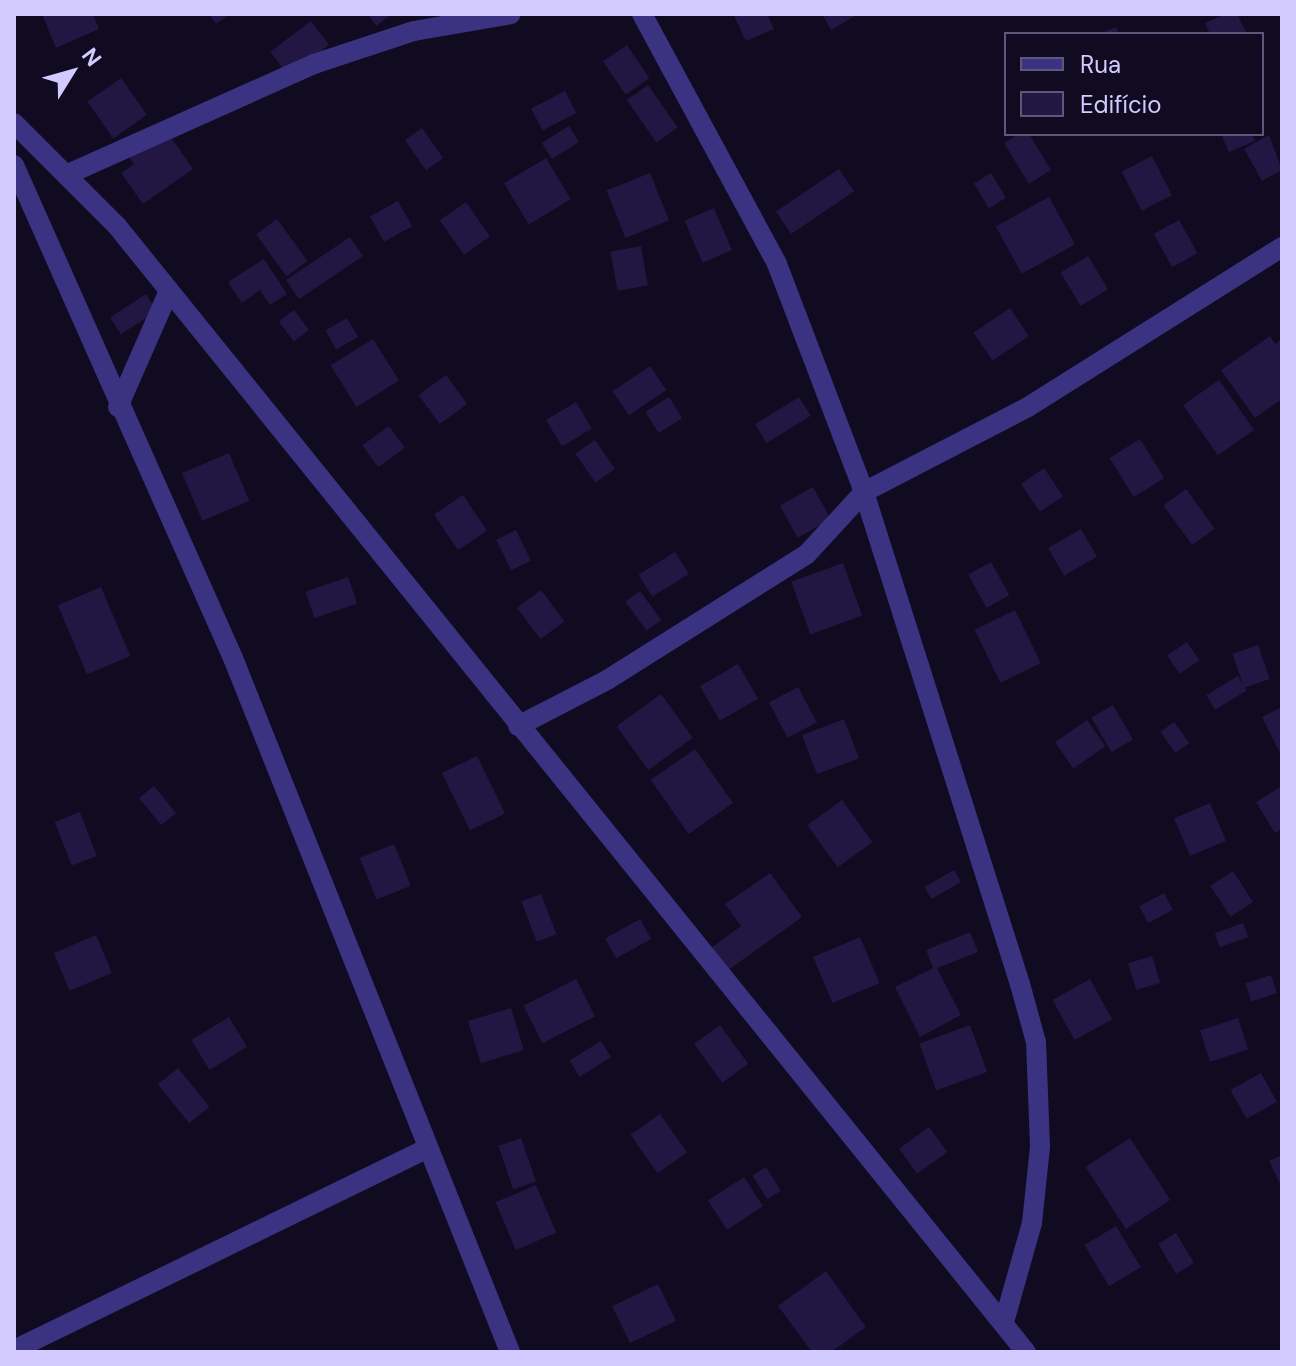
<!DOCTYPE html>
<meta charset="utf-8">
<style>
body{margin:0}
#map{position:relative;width:1296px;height:1366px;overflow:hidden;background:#100b20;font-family:"DM Sans",sans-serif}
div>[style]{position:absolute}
.building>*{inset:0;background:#221642;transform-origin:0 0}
.street>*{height:20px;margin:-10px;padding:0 10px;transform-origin:10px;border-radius:10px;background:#3b3381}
span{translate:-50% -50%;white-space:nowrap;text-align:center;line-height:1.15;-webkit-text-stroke:6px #100b20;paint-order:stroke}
.frame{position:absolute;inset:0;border:16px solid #d3caff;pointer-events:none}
.legend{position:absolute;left:1004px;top:32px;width:260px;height:104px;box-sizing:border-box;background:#100b20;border:2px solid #5e5779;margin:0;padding:10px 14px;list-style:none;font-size:24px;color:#d3caff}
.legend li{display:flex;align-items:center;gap:16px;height:40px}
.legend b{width:40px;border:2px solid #5e5779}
.north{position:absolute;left:32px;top:32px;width:80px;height:80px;-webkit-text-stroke:6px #100b20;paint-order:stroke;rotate:53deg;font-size:22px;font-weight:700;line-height:32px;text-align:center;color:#d3caff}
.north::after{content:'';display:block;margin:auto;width:28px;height:36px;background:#d3caff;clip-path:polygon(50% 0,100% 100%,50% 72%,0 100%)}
</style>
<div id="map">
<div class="building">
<div style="clip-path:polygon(42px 14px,93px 14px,99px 29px,56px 48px)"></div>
<div style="clip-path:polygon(209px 14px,230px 14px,216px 24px)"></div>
<div style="clip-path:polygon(368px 14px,392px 14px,376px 26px)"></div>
<div style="clip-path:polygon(733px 14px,767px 14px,774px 29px,746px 41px)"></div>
<div style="clip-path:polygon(822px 14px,854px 14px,855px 16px,831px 30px)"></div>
<div style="clip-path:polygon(1225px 14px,1237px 14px,1247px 34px,1210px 34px,1205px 23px)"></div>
<div style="left:311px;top:21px;width:30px;height:51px;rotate:53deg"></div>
<div style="clip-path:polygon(1116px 27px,1119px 34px,1099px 34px)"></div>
<div style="left:627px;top:45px;width:40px;height:29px;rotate:56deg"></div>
<div style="left:121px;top:78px;width:45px;height:41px;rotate:55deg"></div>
<div style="left:648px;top:85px;width:52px;height:26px;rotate:55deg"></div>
<div style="left:565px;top:91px;width:25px;height:38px;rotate:63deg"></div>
<div style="clip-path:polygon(161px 123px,193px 169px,143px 204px,121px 173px,134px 164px,124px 150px)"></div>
<div style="left:569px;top:126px;width:19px;height:32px;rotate:58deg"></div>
<div style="left:422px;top:128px;width:37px;height:21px;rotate:55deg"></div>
<div style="clip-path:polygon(1019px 134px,1029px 134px,1051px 170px,1029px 184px,1004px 143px)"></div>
<div style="clip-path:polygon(1221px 134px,1252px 134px,1255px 141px,1229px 152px)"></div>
<div style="clip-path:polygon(1269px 135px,1282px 170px,1262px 181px,1244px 149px)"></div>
<div style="left:1152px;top:156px;width:44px;height:34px;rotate:63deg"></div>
<div style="left:546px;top:158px;width:48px;height:49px;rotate:59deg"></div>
<div style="left:839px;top:169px;width:27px;height:76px;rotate:56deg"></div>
<div style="left:650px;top:173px;width:51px;height:47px;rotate:68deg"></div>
<div style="left:991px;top:173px;width:29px;height:20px;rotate:59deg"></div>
<div style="left:1049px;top:197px;width:54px;height:61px;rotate:61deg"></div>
<div style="left:398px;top:201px;width:29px;height:32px;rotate:61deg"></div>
<div style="left:466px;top:202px;width:42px;height:32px;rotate:55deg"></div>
<div style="left:714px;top:208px;width:46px;height:32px;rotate:67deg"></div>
<div style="left:277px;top:219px;width:52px;height:26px;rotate:54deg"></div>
<div style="left:1179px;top:220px;width:38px;height:29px;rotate:61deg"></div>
<div style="left:350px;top:237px;width:23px;height:77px;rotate:56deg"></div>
<div style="left:641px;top:246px;width:40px;height:31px;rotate:80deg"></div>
<div style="left:1088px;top:256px;width:39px;height:32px;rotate:59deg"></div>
<div style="clip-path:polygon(264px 259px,287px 294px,270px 305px,260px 290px,242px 303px,228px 282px)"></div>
<div style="left:146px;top:294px;width:20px;height:43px;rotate:57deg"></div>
<div style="left:1010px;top:308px;width:34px;height:44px;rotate:56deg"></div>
<div style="left:294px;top:310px;width:25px;height:19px;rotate:53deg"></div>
<div style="left:347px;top:318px;width:22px;height:25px;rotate:60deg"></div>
<div style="clip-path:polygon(1270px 336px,1275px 344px,1282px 339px,1282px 399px,1255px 418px,1221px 370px)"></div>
<div style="left:373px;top:339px;width:49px;height:50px;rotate:58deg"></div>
<div style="left:650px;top:366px;width:29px;height:45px;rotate:56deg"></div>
<div style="left:446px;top:375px;width:36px;height:34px;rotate:54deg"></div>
<div style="left:1219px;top:380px;width:61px;height:44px;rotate:55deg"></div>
<div style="left:669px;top:397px;width:25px;height:28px;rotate:58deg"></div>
<div style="left:799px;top:397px;width:22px;height:52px;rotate:58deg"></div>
<div style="left:576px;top:402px;width:31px;height:35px;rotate:59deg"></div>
<div style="left:389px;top:426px;width:27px;height:33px;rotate:54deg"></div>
<div style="left:1140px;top:439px;width:46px;height:36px;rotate:58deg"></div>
<div style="left:595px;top:440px;width:35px;height:24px;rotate:55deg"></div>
<div style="left:229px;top:453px;width:52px;height:51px;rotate:67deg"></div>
<div style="left:1044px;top:468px;width:34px;height:28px;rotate:56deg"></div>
<div style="left:813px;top:487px;width:37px;height:38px;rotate:61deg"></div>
<div style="left:1186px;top:489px;width:49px;height:28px;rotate:54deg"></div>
<div style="left:463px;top:495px;width:43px;height:35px;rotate:56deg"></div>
<div style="left:1081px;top:529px;width:32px;height:38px;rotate:60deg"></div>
<div style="left:516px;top:530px;width:34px;height:22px;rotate:64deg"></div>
<div style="left:675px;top:552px;width:26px;height:43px;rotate:58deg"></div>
<div style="left:991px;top:562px;width:38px;height:26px;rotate:61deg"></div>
<div style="left:843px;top:563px;width:56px;height:55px;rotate:70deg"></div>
<div style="left:348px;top:577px;width:28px;height:45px;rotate:71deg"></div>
<div style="left:101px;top:587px;width:75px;height:47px;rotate:67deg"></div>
<div style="left:541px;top:590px;width:39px;height:30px;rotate:53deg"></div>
<div style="left:640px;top:591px;width:36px;height:18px;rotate:54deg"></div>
<div style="left:1015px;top:610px;width:59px;height:45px;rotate:64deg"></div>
<div style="left:1187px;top:642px;width:22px;height:24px;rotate:56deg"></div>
<div style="left:1258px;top:645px;width:36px;height:27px;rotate:71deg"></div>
<div style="left:738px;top:664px;width:40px;height:44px;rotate:60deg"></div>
<div style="left:1238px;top:676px;width:17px;height:37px;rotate:59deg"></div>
<div style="left:798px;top:687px;width:40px;height:33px;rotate:62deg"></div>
<div style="left:661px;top:694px;width:54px;height:55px;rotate:54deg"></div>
<div style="left:1113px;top:705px;width:40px;height:25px;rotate:60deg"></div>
<div style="clip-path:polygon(1282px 707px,1282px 757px,1262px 717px)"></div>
<div style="left:844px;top:719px;width:42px;height:45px;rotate:69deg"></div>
<div style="left:1087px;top:720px;width:32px;height:39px;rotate:55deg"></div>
<div style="left:1174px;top:722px;width:26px;height:17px;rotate:54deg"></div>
<div style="left:695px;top:749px;width:66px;height:54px;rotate:55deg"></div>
<div style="left:477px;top:756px;width:64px;height:39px;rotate:64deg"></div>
<div style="left:154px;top:786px;width:35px;height:19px;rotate:51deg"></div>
<div style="clip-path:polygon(1282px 786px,1282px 829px,1275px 833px,1256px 802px)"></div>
<div style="left:842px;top:800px;width:52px;height:43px;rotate:54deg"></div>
<div style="left:1210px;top:803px;width:41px;height:39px;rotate:67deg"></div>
<div style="left:80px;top:812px;width:47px;height:27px;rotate:69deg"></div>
<div style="left:394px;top:844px;width:45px;height:37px;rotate:68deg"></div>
<div style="left:954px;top:870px;width:14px;height:34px;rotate:60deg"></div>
<div style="left:1233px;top:871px;width:37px;height:27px;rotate:57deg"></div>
<div style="clip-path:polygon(770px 873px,802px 917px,727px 971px,711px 948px,741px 926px,725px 904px)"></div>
<div style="left:1164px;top:893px;width:19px;height:28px;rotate:62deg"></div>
<div style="left:541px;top:894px;width:43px;height:21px;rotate:69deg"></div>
<div style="left:640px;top:919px;width:23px;height:40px;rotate:61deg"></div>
<div style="left:1243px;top:923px;width:15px;height:30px;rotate:70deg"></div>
<div style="clip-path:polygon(970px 932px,978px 952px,937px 968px,961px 1015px,920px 1037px,895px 987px,933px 968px,926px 950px)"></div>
<div style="left:96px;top:935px;width:41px;height:46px;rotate:67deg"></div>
<div style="left:860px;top:937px;width:50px;height:51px;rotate:67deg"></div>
<div style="left:1152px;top:956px;width:28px;height:25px;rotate:73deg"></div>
<div style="left:1271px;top:975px;width:19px;height:27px;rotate:72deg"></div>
<div style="left:576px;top:979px;width:42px;height:59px;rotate:63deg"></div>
<div style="left:1090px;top:979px;width:46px;height:43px;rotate:61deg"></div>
<div style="left:511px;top:1008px;width:44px;height:45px;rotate:73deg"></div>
<div style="left:229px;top:1017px;width:35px;height:44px;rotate:59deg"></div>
<div style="left:1238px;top:1018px;width:33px;height:40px;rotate:72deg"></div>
<div style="left:720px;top:1025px;width:48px;height:32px;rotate:54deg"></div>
<div style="left:970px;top:1025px;width:50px;height:54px;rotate:70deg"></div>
<div style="left:601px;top:1041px;width:19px;height:37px;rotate:58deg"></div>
<div style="left:178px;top:1068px;width:50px;height:26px;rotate:51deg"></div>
<div style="left:1261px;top:1073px;width:33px;height:35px;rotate:61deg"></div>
<div style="left:660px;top:1114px;width:47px;height:36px;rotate:55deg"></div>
<div style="left:929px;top:1127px;width:31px;height:37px;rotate:54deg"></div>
<div style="left:521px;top:1138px;width:46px;height:24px;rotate:71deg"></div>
<div style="left:1130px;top:1138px;width:74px;height:53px;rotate:57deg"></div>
<div style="clip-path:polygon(1282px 1155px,1282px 1188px,1269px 1161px)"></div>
<div style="left:766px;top:1167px;width:28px;height:16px;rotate:58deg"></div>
<div style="left:744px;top:1177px;width:35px;height:43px;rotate:57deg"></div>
<div style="left:536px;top:1185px;width:52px;height:44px;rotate:67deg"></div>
<div style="left:1116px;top:1226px;width:48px;height:37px;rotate:59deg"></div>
<div style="left:1176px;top:1233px;width:35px;height:21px;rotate:59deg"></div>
<div style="clip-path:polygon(826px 1271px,866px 1327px,831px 1352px,812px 1352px,778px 1306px)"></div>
<div style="left:658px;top:1284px;width:41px;height:51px;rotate:64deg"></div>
</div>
<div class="street">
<div style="left:642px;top:14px;width:284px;rotate:61.6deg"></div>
<div style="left:777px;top:264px;width:244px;rotate:69.1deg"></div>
<div style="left:864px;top:492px;width:516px;rotate:72.41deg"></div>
<div style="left:1020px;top:984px;width:60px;rotate:74.6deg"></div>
<div style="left:1036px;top:1042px;width:105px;rotate:87.8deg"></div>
<div style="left:1040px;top:1147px;width:76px;rotate:96deg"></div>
<div style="left:1032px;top:1223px;width:103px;rotate:105.8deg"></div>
<div style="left:14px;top:123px;width:146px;rotate:45deg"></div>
<div style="left:117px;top:226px;width:1447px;rotate:51.09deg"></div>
<div style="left:14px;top:165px;width:539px;rotate:66.05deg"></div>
<div style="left:233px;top:658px;width:747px;rotate:68.24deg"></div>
<div style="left:66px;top:175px;width:272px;rotate:-24.1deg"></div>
<div style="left:314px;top:64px;width:105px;rotate:-18.3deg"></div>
<div style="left:414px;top:31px;width:98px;rotate:-9.9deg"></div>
<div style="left:118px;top:407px;width:127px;rotate:-66.3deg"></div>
<div style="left:518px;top:726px;width:100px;rotate:-27.3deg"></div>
<div style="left:607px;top:680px;width:236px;rotate:-32.2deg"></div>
<div style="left:807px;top:554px;width:84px;rotate:-47.4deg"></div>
<div style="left:864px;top:492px;width:185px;rotate:-27.4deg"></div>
<div style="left:1028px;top:407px;width:300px;rotate:-32.2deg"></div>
<div style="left:14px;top:1350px;width:459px;rotate:-26deg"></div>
</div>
<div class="frame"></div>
<ul class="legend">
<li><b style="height:10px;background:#3b3381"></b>Rua</li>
<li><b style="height:22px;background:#221642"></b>Edifício</li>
</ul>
<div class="north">N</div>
</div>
